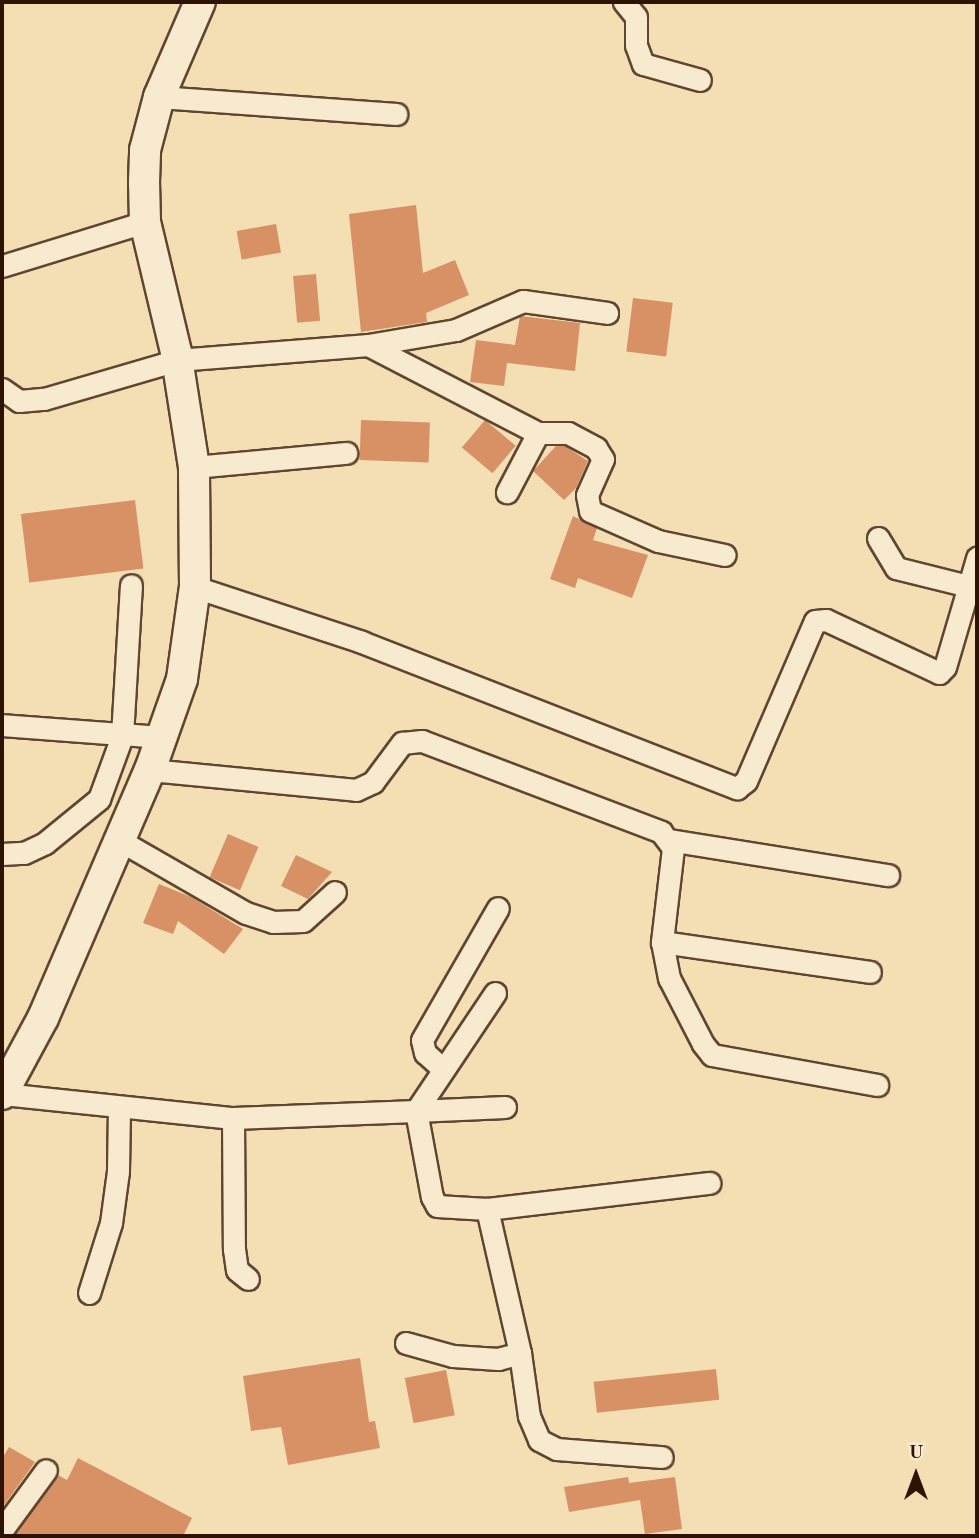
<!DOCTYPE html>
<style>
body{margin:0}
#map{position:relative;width:979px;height:1538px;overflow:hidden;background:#f4deb4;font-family:"Old Standard TT",serif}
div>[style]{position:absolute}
.building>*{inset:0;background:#d89065;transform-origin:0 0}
.roads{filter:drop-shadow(2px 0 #604530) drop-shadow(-2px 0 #604530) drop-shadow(0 2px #604530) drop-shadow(0 -2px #604530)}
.street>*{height:21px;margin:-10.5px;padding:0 10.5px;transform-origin:10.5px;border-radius:10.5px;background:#f8eace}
.secondary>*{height:30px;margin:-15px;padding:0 15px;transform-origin:15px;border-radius:15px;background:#f8eace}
span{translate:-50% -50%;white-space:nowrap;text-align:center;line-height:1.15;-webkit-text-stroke:7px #f8eace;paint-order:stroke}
.frame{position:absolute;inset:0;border:4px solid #2e1204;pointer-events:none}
.north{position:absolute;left:881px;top:1440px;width:70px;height:70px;-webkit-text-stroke:5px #f8eace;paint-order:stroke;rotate:0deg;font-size:19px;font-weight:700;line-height:28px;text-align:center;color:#2e1204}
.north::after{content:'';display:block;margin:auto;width:24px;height:32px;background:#2e1204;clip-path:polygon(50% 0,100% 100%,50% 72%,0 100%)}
</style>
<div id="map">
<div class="building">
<div style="clip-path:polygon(416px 205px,423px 273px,455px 260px,469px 295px,426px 313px,427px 322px,361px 332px,349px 214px)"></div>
<div style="left:276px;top:224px;width:29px;height:40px;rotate:80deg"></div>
<div style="left:316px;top:274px;width:47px;height:23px;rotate:85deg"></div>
<div style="left:633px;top:298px;width:40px;height:54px;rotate:7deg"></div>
<div style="clip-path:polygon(520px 316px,580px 323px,575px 371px,507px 363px,504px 386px,470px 382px,476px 340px,515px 345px)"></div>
<div style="left:361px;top:420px;width:69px;height:40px;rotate:2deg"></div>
<div style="left:485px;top:420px;width:40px;height:36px;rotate:40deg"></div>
<div style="clip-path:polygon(556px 446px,565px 446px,588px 461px,576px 488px,564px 500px,533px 471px)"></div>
<div style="left:135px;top:500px;width:69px;height:115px;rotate:83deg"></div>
<div style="clip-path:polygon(573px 516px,597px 528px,593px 540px,648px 555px,632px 598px,578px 578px,575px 588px,550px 579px)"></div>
<div style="left:228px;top:834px;width:33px;height:47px;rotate:23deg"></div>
<div style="clip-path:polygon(296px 855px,332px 872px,308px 899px,281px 886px)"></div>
<div style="clip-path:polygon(159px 884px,191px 897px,243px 929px,224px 954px,178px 921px,173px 934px,143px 923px)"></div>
<div style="clip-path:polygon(360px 1358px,369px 1422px,375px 1421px,380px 1448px,288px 1465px,281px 1427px,251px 1431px,243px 1376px)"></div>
<div style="left:716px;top:1369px;width:31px;height:123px;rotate:84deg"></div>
<div style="left:446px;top:1370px;width:46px;height:42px;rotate:79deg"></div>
<div style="clip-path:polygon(9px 1447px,35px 1462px,2px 1508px,2px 1459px)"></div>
<div style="clip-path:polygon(78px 1458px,192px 1518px,183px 1536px,14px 1536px,58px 1475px,67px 1480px)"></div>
<div style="clip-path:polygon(628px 1477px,629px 1483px,675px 1477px,682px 1529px,645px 1534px,640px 1500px,569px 1512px,564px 1487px)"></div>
</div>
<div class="roads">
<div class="street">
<div style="left:624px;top:2px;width:19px;rotate:51deg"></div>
<div style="left:636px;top:17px;width:28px;rotate:90deg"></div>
<div style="left:636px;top:45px;width:20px;rotate:70deg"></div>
<div style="left:643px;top:64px;width:59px;rotate:15.7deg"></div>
<div style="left:159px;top:97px;width:238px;rotate:4.1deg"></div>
<div style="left:2px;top:266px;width:150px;rotate:-17.1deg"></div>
<div style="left:368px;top:345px;width:191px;rotate:27.4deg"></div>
<div style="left:538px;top:433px;width:67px;rotate:117.7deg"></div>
<div style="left:2px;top:389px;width:21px;rotate:35deg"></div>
<div style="left:19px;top:401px;width:25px;rotate:-5deg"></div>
<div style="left:44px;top:399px;width:139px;rotate:-16.3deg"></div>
<div style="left:177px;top:360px;width:192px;rotate:-4.5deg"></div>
<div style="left:368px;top:345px;width:89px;rotate:-9.7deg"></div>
<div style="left:456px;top:330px;width:73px;rotate:-23.4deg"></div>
<div style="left:523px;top:301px;width:85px;rotate:8.1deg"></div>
<div style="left:538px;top:433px;width:30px"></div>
<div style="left:568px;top:433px;width:32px;rotate:28deg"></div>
<div style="left:596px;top:448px;width:13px;rotate:58deg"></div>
<div style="left:603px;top:459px;width:39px;rotate:114deg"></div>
<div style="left:587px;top:495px;width:16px;rotate:79deg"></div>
<div style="left:590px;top:511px;width:74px;rotate:23.8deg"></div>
<div style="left:658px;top:541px;width:68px;rotate:11.8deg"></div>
<div style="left:194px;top:467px;width:153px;rotate:-5.3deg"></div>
<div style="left:878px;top:538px;width:35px;rotate:59deg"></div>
<div style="left:896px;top:568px;width:74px;rotate:14deg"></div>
<div style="left:195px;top:587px;width:176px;rotate:18.2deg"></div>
<div style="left:359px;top:641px;width:406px;rotate:21.3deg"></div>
<div style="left:737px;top:788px;width:11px;rotate:-38deg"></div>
<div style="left:746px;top:781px;width:174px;rotate:-66.7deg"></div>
<div style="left:815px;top:621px;width:11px;rotate:-5deg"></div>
<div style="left:826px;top:620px;width:125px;rotate:25.1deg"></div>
<div style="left:939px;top:673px;width:8px;rotate:-45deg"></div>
<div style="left:945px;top:667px;width:114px;rotate:-73.6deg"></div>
<div style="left:2px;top:725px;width:159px;rotate:4.3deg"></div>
<div style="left:150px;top:770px;width:207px;rotate:5.5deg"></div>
<div style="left:356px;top:790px;width:19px;rotate:-25deg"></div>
<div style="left:373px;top:782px;width:49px;rotate:-53.4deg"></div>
<div style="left:402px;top:743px;width:20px;rotate:-6deg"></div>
<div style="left:422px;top:741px;width:256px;rotate:20.8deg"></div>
<div style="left:661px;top:832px;width:20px;rotate:53deg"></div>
<div style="left:673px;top:848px;width:95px;rotate:96.7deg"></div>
<div style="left:662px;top:942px;width:37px;rotate:79deg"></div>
<div style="left:669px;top:978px;width:74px;rotate:62.7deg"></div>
<div style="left:703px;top:1044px;width:14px;rotate:51deg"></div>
<div style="left:712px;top:1055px;width:168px;rotate:10.3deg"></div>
<div style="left:119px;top:840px;width:146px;rotate:29.9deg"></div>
<div style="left:246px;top:913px;width:28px;rotate:18deg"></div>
<div style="left:273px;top:922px;width:30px;rotate:-2deg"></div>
<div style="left:303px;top:921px;width:43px;rotate:-42.2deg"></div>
<div style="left:669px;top:840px;width:222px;rotate:9.1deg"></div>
<div style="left:2px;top:854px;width:22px;rotate:-3deg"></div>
<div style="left:24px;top:853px;width:23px;rotate:-25deg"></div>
<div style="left:45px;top:843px;width:70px;rotate:-39.2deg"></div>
<div style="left:99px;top:799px;width:67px;rotate:-69.9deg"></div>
<div style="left:122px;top:736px;width:151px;rotate:-86.6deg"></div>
<div style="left:662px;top:942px;width:210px;rotate:8.2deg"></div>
<div style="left:443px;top:1069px;width:24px;rotate:-138deg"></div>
<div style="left:425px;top:1053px;width:13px;rotate:-103deg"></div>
<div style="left:422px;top:1040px;width:152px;rotate:-60.1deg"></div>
<div style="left:3px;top:1094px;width:231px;rotate:6deg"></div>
<div style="left:233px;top:1118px;width:183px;rotate:-2.2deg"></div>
<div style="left:416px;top:1111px;width:142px;rotate:-56.2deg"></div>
<div style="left:505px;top:1107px;width:89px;rotate:177.4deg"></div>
<div style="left:416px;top:1111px;width:87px;rotate:79.5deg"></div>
<div style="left:432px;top:1197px;width:10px;rotate:61deg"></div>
<div style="left:437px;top:1206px;width:50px;rotate:3.4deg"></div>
<div style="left:487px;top:1209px;width:224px;rotate:-6.7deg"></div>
<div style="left:233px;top:1118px;width:131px;rotate:89.6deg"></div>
<div style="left:234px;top:1249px;width:21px;rotate:82deg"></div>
<div style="left:237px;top:1270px;width:14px;rotate:39deg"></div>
<div style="left:89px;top:1293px;width:73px;rotate:-72.6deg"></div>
<div style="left:111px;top:1223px;width:52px;rotate:-82.3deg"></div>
<div style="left:118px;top:1171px;width:63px;rotate:-89.1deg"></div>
<div style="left:406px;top:1343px;width:49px;rotate:15.5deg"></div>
<div style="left:453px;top:1356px;width:45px;rotate:3.8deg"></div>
<div style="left:498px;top:1359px;width:23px;rotate:-15deg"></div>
<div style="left:520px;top:1353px;width:148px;rotate:-102.9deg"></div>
<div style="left:520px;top:1353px;width:64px;rotate:81.9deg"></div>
<div style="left:529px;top:1416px;width:26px;rotate:67deg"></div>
<div style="left:539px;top:1440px;width:20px;rotate:27deg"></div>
<div style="left:557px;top:1449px;width:105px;rotate:4.4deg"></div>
<div style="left:2px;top:1530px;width:74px;rotate:-53.7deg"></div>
</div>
<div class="secondary">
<div style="left:2px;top:1094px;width:86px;rotate:-61.7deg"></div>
<div style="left:43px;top:1018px;width:270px;rotate:-66.7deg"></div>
<div style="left:150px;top:770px;width:96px;rotate:-70.6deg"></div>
<div style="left:182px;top:679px;width:93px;rotate:-82deg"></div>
<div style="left:195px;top:587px;width:120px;rotate:-90.5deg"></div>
<div style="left:194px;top:467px;width:116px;rotate:-98.9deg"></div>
<div style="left:176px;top:352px;width:134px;rotate:-103.4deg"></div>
<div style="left:145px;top:222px;width:40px;rotate:-91.4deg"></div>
<div style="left:144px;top:182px;width:32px;rotate:-88deg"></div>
<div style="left:145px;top:150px;width:55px;rotate:-75.2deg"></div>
<div style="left:159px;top:97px;width:103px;rotate:-66.7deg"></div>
</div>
</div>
<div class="frame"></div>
<div class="north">U</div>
</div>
